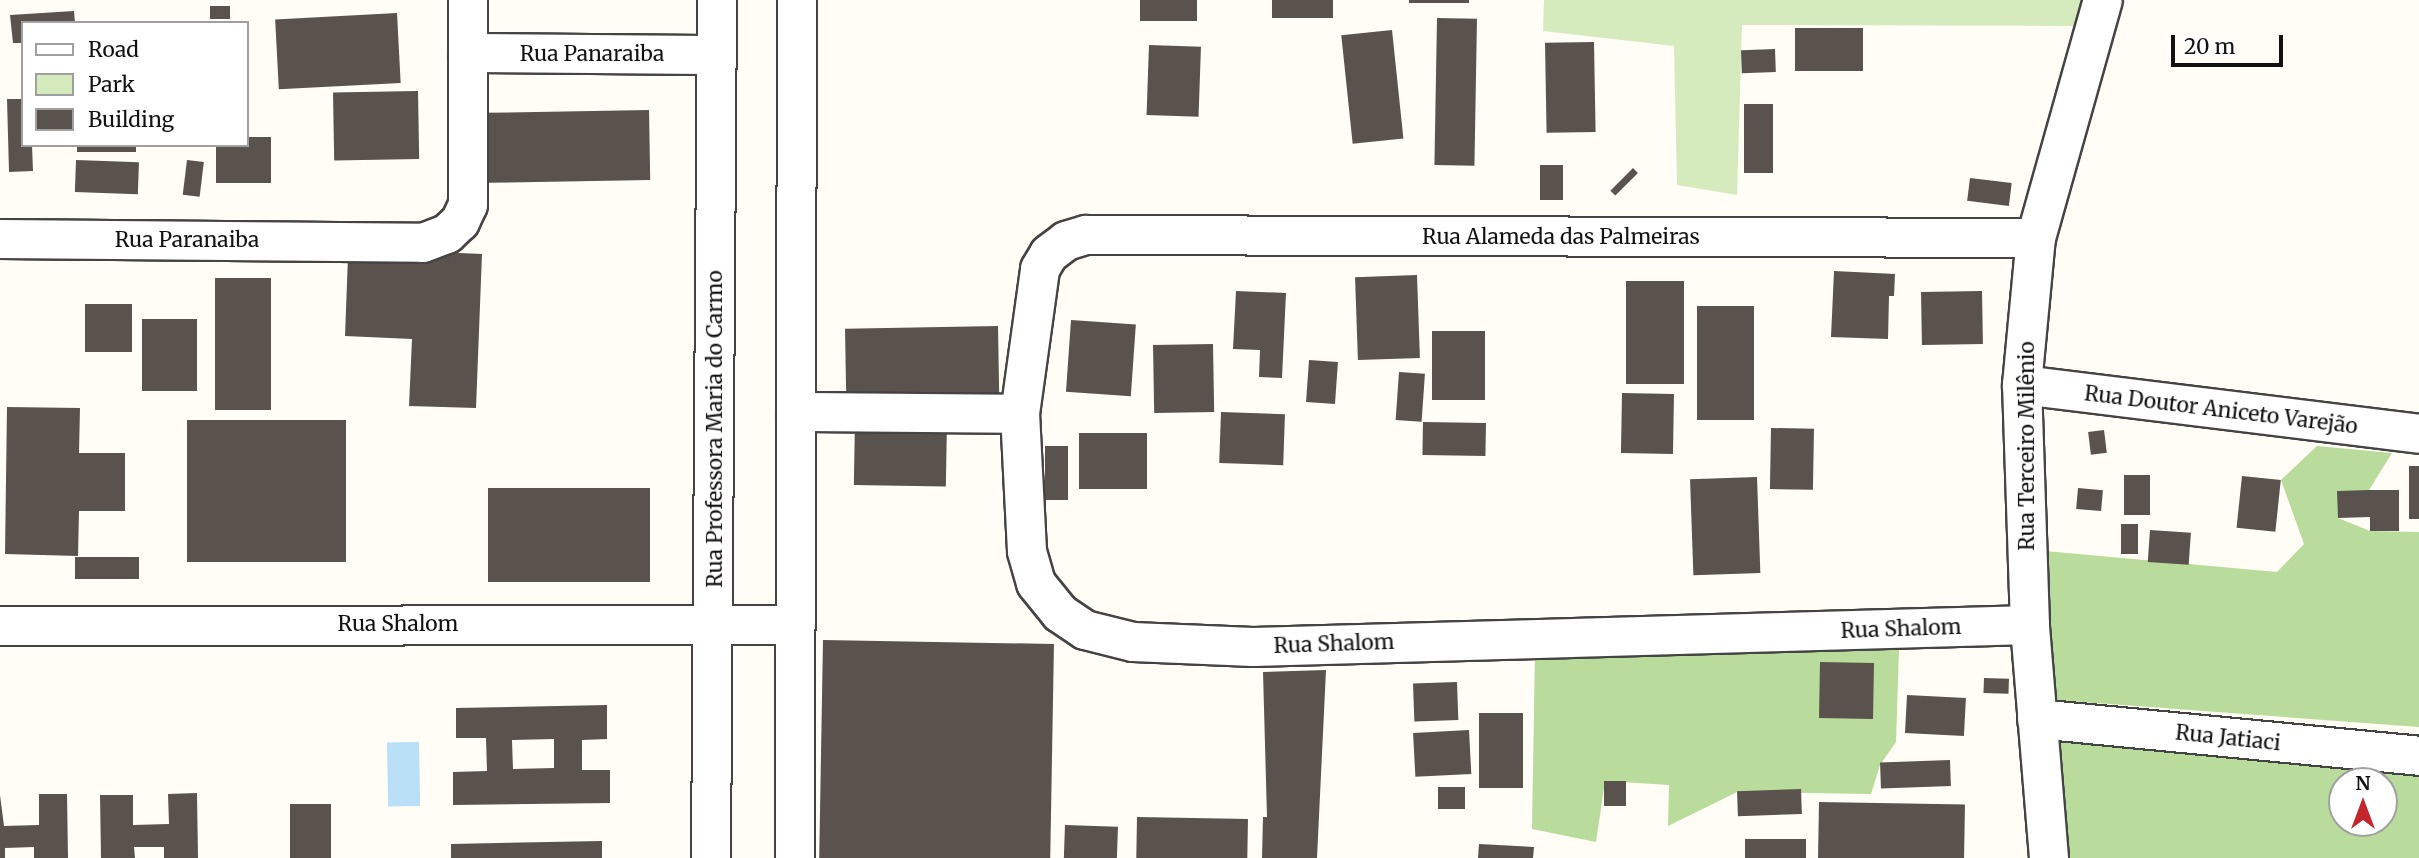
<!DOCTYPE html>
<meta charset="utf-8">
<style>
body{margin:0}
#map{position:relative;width:2419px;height:858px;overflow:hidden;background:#fffdf5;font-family:Merriweather,serif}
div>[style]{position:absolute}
.green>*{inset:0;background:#d5ebbd}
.forest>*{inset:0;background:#b9dc9c}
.water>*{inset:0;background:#b9e0f7;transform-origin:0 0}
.building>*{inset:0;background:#5a524d;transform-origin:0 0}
.roads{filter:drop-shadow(2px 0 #444) drop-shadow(-2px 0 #444) drop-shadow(0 2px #444) drop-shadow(0 -2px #444)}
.minor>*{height:38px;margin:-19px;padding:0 19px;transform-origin:19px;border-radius:19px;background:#fff}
span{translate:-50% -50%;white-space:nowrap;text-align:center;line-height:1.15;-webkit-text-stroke:7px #fff;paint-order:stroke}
.street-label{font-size:21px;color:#111}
.legend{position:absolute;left:21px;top:21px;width:228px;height:126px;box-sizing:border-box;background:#fff;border:2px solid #a0a0a0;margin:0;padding:9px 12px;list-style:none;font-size:21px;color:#111}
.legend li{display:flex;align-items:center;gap:14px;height:35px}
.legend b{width:35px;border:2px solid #a0a0a0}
.north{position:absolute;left:2328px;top:767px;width:70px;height:70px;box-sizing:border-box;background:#fff;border:2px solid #a0a0a0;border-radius:50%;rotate:0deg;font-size:19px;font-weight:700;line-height:28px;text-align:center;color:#111}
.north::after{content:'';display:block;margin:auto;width:24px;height:32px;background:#c4262e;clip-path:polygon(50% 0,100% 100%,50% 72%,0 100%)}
.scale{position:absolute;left:2171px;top:35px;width:112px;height:32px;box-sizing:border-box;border:4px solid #111;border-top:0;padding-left:9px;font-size:21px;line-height:24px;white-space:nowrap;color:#111;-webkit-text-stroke:5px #fff;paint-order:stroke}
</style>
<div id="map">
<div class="green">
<div style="clip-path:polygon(1544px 0,2084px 0,2081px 26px,1742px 25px,1737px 195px,1677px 185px,1674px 46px,1543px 31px)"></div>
</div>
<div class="forest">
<div style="clip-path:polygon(2317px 446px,2392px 453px,2369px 490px,2338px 518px,2370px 531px,2419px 532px,2419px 727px,2055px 700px,2045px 551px,2277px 572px,2304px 544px,2281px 480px)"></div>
<div style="clip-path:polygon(1535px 649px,1899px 649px,1896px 742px,1880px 765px,1871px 794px,1737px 792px,1668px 826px,1669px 785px,1605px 781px,1596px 842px,1532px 829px)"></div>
<div style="clip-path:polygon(evenodd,2052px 733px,2419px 769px,2419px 858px,2062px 858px,2052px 733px,2342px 781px,2384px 781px,2384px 823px,2342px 823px,2342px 781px)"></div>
</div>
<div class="water">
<div style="left:419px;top:742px;width:64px;height:32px;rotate:89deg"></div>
</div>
<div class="building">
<div style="left:1140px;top:0;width:57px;height:21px"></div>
<div style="left:1272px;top:0;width:61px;height:18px"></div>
<div style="left:1409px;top:0;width:60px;height:3px"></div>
<div style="left:210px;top:6px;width:20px;height:13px"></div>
<div style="clip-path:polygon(74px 11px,75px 23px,23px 23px,23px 43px,13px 43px,10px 15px)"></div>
<div style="left:397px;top:13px;width:70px;height:122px;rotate:87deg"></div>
<div style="left:1437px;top:18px;width:40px;height:147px;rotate:1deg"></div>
<div style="left:1795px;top:28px;width:68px;height:43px"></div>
<div style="left:1392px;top:30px;width:109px;height:51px;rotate:84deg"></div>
<div style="left:1594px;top:42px;width:90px;height:49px;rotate:89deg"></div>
<div style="left:1149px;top:45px;width:52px;height:70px;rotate:2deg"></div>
<div style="left:1775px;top:49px;width:23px;height:34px;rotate:88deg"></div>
<div style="left:418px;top:91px;width:68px;height:85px;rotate:89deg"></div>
<div style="clip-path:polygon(7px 99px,23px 99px,23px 145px,32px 145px,33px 171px,9px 172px)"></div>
<div style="left:1744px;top:104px;width:29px;height:69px"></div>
<div style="left:649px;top:110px;width:70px;height:164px;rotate:89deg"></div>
<div style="clip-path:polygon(247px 137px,271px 137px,271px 183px,216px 183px,216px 145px,247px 145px)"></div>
<div style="left:77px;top:145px;width:59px;height:7px"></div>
<div style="left:76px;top:160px;width:63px;height:32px;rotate:2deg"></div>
<div style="left:187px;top:160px;width:17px;height:35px;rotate:7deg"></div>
<div style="left:1540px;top:165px;width:23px;height:35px"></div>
<div style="left:1633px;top:168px;width:7px;height:32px;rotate:45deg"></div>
<div style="left:1970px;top:178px;width:42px;height:23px;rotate:7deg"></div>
<div style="clip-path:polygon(415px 251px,482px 254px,476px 408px,409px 406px,412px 339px,345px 336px,348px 256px)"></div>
<div style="clip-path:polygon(1834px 271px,1895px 274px,1894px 296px,1889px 296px,1888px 339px,1831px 337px)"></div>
<div style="left:1417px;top:275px;width:83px;height:62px;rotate:88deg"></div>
<div style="left:215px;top:278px;width:56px;height:132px"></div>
<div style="left:1626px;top:281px;width:58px;height:103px"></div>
<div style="clip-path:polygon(1236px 291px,1286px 293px,1282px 378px,1259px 377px,1260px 350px,1233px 349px)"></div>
<div style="left:1982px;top:291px;width:53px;height:61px;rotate:89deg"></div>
<div style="left:85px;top:304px;width:47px;height:48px"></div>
<div style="left:1697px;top:306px;width:57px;height:114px"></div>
<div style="left:142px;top:319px;width:55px;height:72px"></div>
<div style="left:1071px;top:320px;width:65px;height:72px;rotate:4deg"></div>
<div style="left:998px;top:326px;width:71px;height:153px;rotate:89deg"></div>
<div style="left:1432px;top:331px;width:53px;height:69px"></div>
<div style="left:1213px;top:344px;width:68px;height:60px;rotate:89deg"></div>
<div style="left:1309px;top:360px;width:29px;height:42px;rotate:4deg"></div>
<div style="left:1399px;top:372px;width:26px;height:48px;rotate:4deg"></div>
<div style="left:1622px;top:393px;width:52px;height:60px;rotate:1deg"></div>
<div style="clip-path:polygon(7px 407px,80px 408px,79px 453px,125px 453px,125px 511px,79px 511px,78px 556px,5px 554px)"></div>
<div style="left:1221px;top:412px;width:64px;height:51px;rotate:2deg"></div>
<div style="left:855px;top:419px;width:92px;height:66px;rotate:1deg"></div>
<div style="left:346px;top:420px;width:142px;height:159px;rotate:90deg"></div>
<div style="left:1423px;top:422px;width:63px;height:33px;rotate:1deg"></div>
<div style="left:1771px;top:428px;width:43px;height:61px;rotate:1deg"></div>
<div style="left:2104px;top:430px;width:23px;height:16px;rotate:83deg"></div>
<div style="left:1079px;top:433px;width:68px;height:56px"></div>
<div style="left:1045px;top:446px;width:23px;height:54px"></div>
<div style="left:2409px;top:466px;width:10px;height:53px"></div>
<div style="left:2124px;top:475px;width:26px;height:40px"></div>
<div style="left:2242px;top:476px;width:39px;height:52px;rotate:6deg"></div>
<div style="left:1757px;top:477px;width:96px;height:67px;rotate:88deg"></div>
<div style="left:488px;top:488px;width:162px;height:94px"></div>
<div style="left:2078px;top:488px;width:25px;height:21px;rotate:5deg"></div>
<div style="clip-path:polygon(2369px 490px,2399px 490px,2399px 531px,2370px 531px,2370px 517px,2338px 518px,2337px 491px)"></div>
<div style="left:2121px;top:524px;width:17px;height:30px"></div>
<div style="left:2150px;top:530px;width:41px;height:32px;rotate:4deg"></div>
<div style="left:75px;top:557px;width:64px;height:22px"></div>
<div style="left:823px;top:640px;width:231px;height:218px;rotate:1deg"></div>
<div style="left:1820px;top:662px;width:54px;height:56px;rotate:1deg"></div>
<div style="clip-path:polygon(1326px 670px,1317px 858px,1262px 858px,1263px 817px,1267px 817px,1263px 672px)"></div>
<div style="left:1984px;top:678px;width:25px;height:15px;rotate:2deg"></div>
<div style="left:1457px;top:682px;width:38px;height:44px;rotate:88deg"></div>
<div style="left:1907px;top:695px;width:59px;height:38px;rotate:3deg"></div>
<div style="clip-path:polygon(evenodd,607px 705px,607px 739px,582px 740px,582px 770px,610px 770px,610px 803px,453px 805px,453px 772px,487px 771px,486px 738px,456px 738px,456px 708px,607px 705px,554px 739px,554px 768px,513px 769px,512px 740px,554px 739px)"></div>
<div style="left:1479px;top:713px;width:44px;height:75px"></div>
<div style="left:1469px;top:730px;width:44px;height:56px;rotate:87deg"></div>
<div style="left:1950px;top:760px;width:26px;height:70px;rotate:88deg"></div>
<div style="left:1604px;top:781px;width:22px;height:25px"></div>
<div style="left:1438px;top:787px;width:27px;height:22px"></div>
<div style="left:1801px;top:789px;width:25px;height:64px;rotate:88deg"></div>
<div style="clip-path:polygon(197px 793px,198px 858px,164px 858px,164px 847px,134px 847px,135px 858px,101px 858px,100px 795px,133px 795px,133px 825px,169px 824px,168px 794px)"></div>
<div style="clip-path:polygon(39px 794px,67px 794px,68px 858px,34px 858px,34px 847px,5px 848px,5px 858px,0 858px,0 795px,4px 826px,39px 825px)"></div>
<div style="left:1819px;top:802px;width:146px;height:56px;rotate:1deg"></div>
<div style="left:290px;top:804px;width:41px;height:54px"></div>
<div style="left:1137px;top:817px;width:111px;height:41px;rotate:1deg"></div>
<div style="left:1065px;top:825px;width:53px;height:33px;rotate:2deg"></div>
<div style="left:1745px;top:839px;width:61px;height:19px"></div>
<div style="clip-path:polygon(602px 841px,602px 858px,451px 858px,451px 844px)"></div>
<div style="clip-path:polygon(1479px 844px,1534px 847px,1533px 858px,1478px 858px)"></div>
</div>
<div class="roads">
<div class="minor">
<div style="left:468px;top:53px;width:247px;rotate:0.5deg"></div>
<div style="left:0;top:239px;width:423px;rotate:0.5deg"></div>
<div style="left:423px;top:243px;width:26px;rotate:-21deg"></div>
<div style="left:447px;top:234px;width:18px;rotate:-43deg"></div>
<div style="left:460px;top:222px;width:19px;rotate:-65deg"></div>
<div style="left:468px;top:205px;width:205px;rotate:-90deg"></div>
<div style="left:2022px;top:385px;width:400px;rotate:7deg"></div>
<div style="left:796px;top:412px;width:224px;rotate:0.5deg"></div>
<div style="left:2030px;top:625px;width:777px;rotate:178.38deg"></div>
<div style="left:1253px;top:647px;width:120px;rotate:-177.6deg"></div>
<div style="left:1133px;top:642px;width:49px;rotate:-166deg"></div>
<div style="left:1085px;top:630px;width:30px;rotate:-146deg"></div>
<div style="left:1060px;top:613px;width:38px;rotate:-129deg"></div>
<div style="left:1036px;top:583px;width:33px;rotate:-106deg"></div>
<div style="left:1027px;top:551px;width:137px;rotate:-92.9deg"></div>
<div style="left:1020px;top:414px;width:146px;rotate:-82.1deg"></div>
<div style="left:1040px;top:269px;width:17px;rotate:-59deg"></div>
<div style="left:1049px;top:254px;width:21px;rotate:-37deg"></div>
<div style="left:1066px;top:241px;width:21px;rotate:-17deg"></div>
<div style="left:1086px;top:235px;width:950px;rotate:0.18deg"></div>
<div style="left:0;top:626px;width:795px;rotate:-0.07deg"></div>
<div style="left:2037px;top:719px;width:384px;rotate:5.5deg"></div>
<div style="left:711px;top:858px;width:858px;rotate:-89.6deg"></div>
<div style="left:795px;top:858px;width:858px;rotate:-89.87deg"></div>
<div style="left:2049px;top:858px;width:234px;rotate:-94.7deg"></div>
<div style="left:2030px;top:625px;width:240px;rotate:-91.9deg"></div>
<div style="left:2022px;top:385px;width:148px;rotate:-84.6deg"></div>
<div style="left:2036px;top:238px;width:247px;rotate:-74.3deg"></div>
</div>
</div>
<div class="street-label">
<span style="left:592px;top:54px">Rua Panaraiba</span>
<span style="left:1561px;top:237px">Rua Alameda das Palmeiras</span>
<span style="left:187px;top:240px">Rua Paranaiba</span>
<span style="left:2221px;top:410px;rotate:7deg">Rua Doutor Aniceto Varejão</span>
<span style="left:715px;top:429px;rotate:-90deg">Rua Professora Maria do Carmo</span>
<span style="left:2027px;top:446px;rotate:-90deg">Rua Terceiro Milênio</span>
<span style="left:398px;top:624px">Rua Shalom</span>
<span style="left:1901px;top:629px;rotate:-2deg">Rua Shalom</span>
<span style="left:1334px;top:644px;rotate:-2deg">Rua Shalom</span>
<span style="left:2228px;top:738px;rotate:6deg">Rua Jatiaci</span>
</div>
<ul class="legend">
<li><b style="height:9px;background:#fff"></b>Road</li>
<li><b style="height:19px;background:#d5ebbd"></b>Park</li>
<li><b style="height:19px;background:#5a524d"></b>Building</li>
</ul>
<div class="north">N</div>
<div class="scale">20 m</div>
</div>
